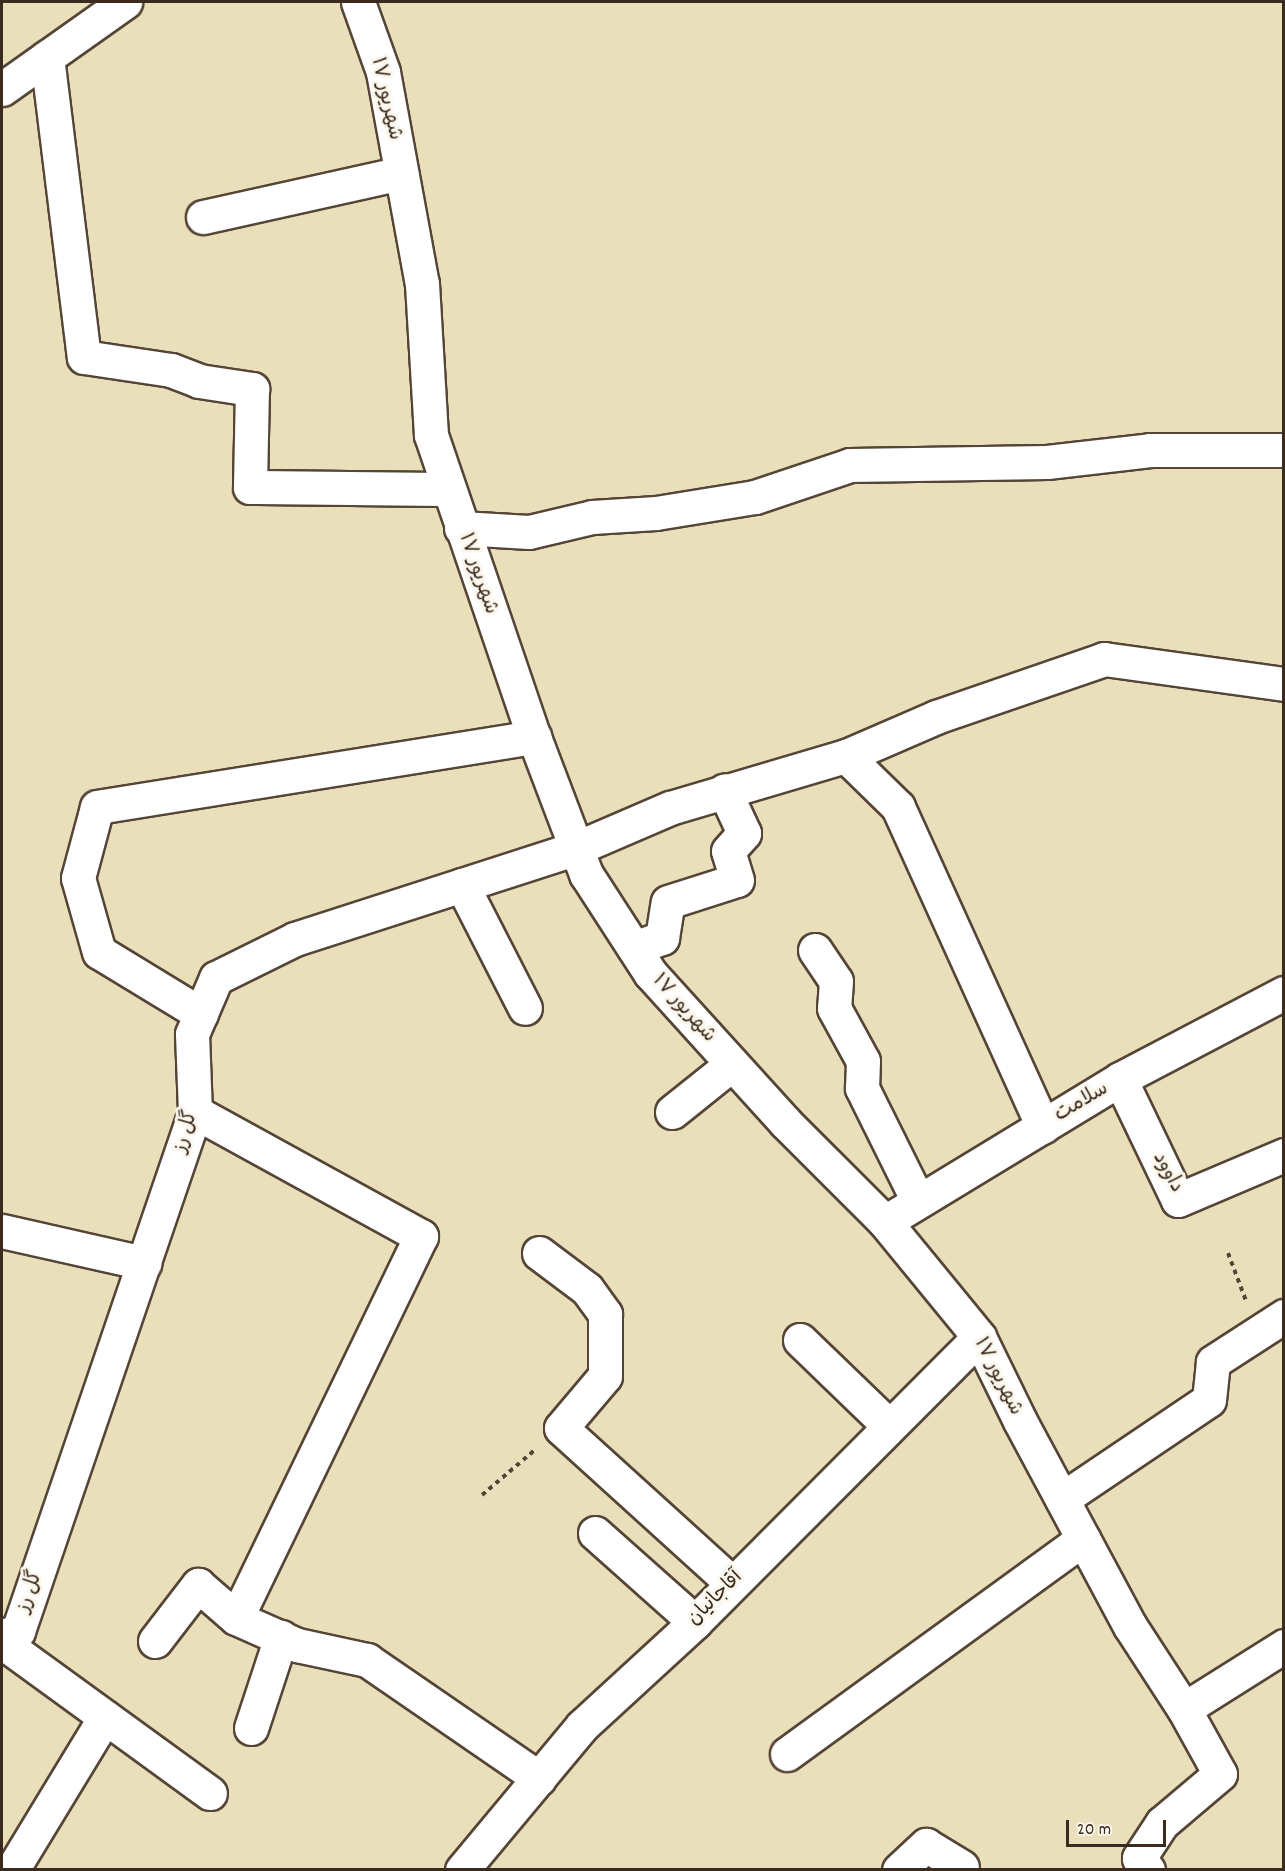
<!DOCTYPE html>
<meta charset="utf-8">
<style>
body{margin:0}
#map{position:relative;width:1285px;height:1871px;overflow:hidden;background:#e9dfbb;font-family:Dekko,"Playpen Sans Arabic",sans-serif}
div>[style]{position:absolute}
.path>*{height:4px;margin-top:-2px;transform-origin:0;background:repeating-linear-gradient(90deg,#554536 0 4.5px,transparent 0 9px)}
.roads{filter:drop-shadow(2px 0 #554536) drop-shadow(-2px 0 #554536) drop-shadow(0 2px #554536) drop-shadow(0 -2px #554536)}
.minor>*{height:33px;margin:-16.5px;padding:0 16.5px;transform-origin:16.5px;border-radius:16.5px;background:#fff}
span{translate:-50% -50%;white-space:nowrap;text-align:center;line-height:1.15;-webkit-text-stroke:6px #fbf7ec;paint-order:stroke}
.street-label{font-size:20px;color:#3b2a1e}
.frame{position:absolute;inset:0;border:3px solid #3b2a1e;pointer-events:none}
.scale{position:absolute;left:1066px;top:1820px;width:100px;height:27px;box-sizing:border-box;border:3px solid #3b2a1e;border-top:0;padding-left:8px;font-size:18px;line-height:21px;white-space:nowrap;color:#3b2a1e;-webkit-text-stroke:4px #fbf7ec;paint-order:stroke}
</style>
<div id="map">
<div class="path">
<div style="left:1228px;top:1253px;width:51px;rotate:69.4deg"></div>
<div style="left:482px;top:1495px;width:72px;rotate:-40.5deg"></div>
</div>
<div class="roads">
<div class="minor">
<div style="left:358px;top:2px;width:74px;rotate:70.3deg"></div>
<div style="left:383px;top:72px;width:216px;rotate:79.6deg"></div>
<div style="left:422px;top:284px;width:151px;rotate:86.6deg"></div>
<div style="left:431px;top:435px;width:319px;rotate:71.2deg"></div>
<div style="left:534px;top:737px;width:147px;rotate:69.2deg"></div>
<div style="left:586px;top:874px;width:118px;rotate:57.1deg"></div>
<div style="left:650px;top:973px;width:202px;rotate:47.8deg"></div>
<div style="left:786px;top:1123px;width:140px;rotate:45deg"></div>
<div style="left:885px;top:1222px;width:149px;rotate:50.7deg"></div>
<div style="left:979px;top:1337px;width:93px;rotate:64deg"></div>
<div style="left:1020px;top:1421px;width:233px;rotate:61.8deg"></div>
<div style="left:1130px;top:1626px;width:99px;rotate:57deg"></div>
<div style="left:1184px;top:1709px;width:74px;rotate:61deg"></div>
<div style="left:1220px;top:1774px;width:76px;rotate:139.8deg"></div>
<div style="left:1162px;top:1823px;width:42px;rotate:123.3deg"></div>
<div style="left:1139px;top:1858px;width:15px;rotate:53deg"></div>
<div style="left:47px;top:57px;width:302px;rotate:83deg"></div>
<div style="left:84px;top:357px;width:88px;rotate:8.5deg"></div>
<div style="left:171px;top:370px;width:30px;rotate:21deg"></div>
<div style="left:199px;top:381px;width:54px;rotate:8.6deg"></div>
<div style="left:252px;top:389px;width:98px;rotate:91.2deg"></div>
<div style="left:250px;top:487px;width:198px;rotate:0.6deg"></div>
<div style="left:2px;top:89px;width:151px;rotate:-35.3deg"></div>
<div style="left:203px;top:217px;width:203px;rotate:-12.5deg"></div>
<div style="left:461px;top:528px;width:68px;rotate:3.4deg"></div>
<div style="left:529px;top:532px;width:65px;rotate:-13.4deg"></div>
<div style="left:592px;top:517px;width:64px;rotate:-3.6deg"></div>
<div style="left:656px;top:513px;width:100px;rotate:-9.2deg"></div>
<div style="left:755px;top:497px;width:100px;rotate:-18.6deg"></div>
<div style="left:850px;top:465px;width:197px;rotate:-0.9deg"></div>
<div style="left:1047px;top:462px;width:104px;rotate:-6.6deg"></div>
<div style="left:1150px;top:450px;width:134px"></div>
<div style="left:846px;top:756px;width:98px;rotate:-23.4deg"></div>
<div style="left:936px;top:717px;width:178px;rotate:-19deg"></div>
<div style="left:1104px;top:659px;width:182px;rotate:7.9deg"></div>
<div style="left:462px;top:885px;width:138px;rotate:62.9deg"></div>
<div style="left:634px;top:948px;width:30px;rotate:-20deg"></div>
<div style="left:662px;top:938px;width:36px;rotate:-81deg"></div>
<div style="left:668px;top:902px;width:72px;rotate:-17.7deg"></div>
<div style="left:737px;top:880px;width:30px;rotate:-107deg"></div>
<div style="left:728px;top:851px;width:24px;rotate:-48deg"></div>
<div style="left:744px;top:833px;width:47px;rotate:-114.9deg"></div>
<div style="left:815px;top:950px;width:37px;rotate:56deg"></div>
<div style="left:836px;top:981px;width:27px;rotate:94deg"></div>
<div style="left:834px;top:1008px;width:60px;rotate:61.3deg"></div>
<div style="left:863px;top:1061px;width:27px;rotate:92deg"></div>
<div style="left:862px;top:1088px;width:126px;rotate:63.6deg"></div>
<div style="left:201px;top:1014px;width:119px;rotate:-148.7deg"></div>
<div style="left:99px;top:952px;width:77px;rotate:-105.8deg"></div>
<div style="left:78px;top:878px;width:73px;rotate:-75deg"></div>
<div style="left:97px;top:807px;width:443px;rotate:-9.1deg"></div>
<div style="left:1120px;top:1079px;width:134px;rotate:64.4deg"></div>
<div style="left:1178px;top:1200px;width:115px;rotate:-23deg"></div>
<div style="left:195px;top:1112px;width:258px;rotate:28.8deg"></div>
<div style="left:421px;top:1236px;width:424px;rotate:115.8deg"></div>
<div style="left:672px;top:1112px;width:77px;rotate:-38.7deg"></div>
<div style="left:885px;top:1222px;width:275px;rotate:-31.3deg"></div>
<div style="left:1120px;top:1079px;width:185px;rotate:-27.7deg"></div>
<div style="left:2px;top:1231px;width:146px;rotate:12.7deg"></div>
<div style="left:539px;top:1253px;width:60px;rotate:36.9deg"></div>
<div style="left:587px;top:1289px;width:31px;rotate:54deg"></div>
<div style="left:605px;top:1314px;width:62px;rotate:90deg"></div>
<div style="left:605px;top:1376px;width:68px;rotate:130.2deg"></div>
<div style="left:561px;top:1428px;width:231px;rotate:42.2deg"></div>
<div style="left:800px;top:1340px;width:124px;rotate:44deg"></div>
<div style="left:1062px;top:1499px;width:177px;rotate:-34deg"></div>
<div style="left:1209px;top:1400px;width:38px;rotate:-84deg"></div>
<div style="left:1213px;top:1362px;width:85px;rotate:-32.9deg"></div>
<div style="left:595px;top:1533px;width:134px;rotate:41.7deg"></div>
<div style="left:2px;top:1636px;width:17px;rotate:-17deg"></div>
<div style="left:18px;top:1631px;width:548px;rotate:-71.17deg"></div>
<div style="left:195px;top:1112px;width:78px;rotate:-92.2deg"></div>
<div style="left:192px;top:1034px;width:61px;rotate:-66.8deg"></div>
<div style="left:216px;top:978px;width:88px;rotate:-26.3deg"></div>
<div style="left:295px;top:939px;width:296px;rotate:-17.9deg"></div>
<div style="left:577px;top:848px;width:101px;rotate:-23.3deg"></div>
<div style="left:670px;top:808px;width:184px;rotate:-16.5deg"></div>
<div style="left:846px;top:756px;width:73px;rotate:44.4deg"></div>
<div style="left:898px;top:807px;width:351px;rotate:65.6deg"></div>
<div style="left:155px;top:1641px;width:71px;rotate:-52.5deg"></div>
<div style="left:198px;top:1585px;width:50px;rotate:41deg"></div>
<div style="left:236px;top:1618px;width:67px;rotate:23.9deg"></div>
<div style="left:297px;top:1645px;width:72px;rotate:12.1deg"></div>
<div style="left:367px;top:1660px;width:209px;rotate:34.5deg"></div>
<div style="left:2px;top:1642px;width:257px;rotate:36deg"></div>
<div style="left:1184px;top:1709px;width:118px;rotate:-32.2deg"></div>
<div style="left:251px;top:1728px;width:96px;rotate:-71.8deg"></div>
<div style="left:787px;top:1754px;width:366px;rotate:-36deg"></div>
<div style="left:12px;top:1870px;width:179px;rotate:-58.7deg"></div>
<div style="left:462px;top:1870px;width:187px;rotate:-50.2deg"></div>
<div style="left:582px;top:1726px;width:154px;rotate:-42.6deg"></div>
<div style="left:695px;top:1622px;width:402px;rotate:-45.1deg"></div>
<div style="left:899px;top:1870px;width:37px;rotate:-43deg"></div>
<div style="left:926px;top:1845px;width:42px;rotate:31.4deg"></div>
</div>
</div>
<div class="street-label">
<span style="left:385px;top:99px;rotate:77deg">۱۷ شهریور</span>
<span style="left:477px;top:574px;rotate:71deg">۱۷ شهریور</span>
<span style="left:683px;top:1009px;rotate:48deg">۱۷ شهریور</span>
<span style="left:1082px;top:1103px;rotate:-31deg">سلامت</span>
<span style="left:187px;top:1132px;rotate:-74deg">گل رز</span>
<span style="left:1167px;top:1173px;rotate:61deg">داوود</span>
<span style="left:997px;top:1377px;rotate:63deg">۱۷ شهریور</span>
<span style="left:31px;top:1592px;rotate:-71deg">گل رز</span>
<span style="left:716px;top:1599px;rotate:-45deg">آقاجانیان</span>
</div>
<div class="frame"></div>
<div class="scale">20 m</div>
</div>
